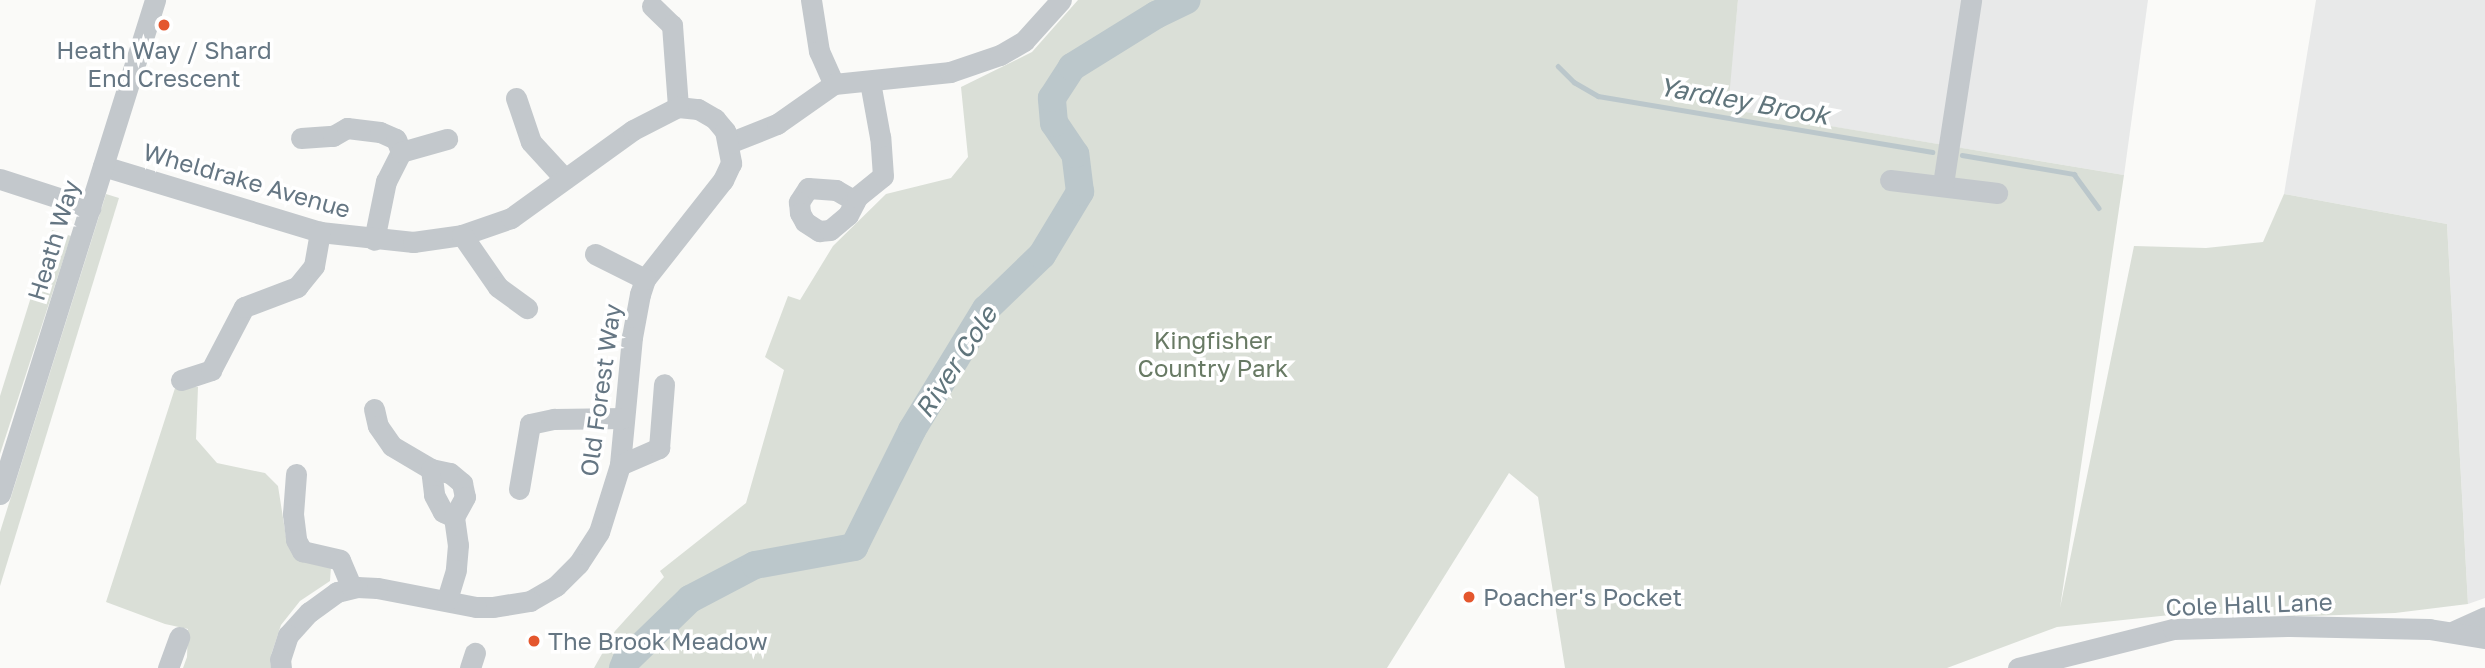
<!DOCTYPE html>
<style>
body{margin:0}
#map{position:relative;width:2485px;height:668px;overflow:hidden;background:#fafaf8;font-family:"Golos Text",sans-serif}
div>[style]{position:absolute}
.built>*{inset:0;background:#e8e9e9}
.green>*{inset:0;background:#dadfd7}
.stream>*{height:4.5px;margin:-2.25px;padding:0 2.25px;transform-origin:2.25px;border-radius:2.25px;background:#bbc7cb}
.river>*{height:28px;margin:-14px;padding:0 14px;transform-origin:14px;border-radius:14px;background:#bbc7cb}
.minor>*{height:21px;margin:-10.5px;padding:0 10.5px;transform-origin:10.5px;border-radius:10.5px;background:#c3c8cc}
.dots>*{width:19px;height:19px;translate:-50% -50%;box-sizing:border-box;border:4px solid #fff;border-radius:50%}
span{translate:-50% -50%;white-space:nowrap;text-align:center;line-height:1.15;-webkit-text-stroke:7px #fff;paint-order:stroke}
.poi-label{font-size:24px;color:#657683}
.left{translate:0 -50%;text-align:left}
.street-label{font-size:24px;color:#657683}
.park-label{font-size:24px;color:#687a64}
.water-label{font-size:26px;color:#60757c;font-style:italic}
</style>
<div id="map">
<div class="built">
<div style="clip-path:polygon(1738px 0,2148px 0,2124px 175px,1727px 109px)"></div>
<div style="clip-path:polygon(2316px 0,2485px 0,2485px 598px,2468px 604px,2447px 224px,2284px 194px)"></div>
</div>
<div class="green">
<div style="clip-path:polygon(1078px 0,1738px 0,1728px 109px,2124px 175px,2060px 608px,2134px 246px,2206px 248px,2263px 242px,2284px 194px,2447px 224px,2468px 604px,2395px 613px,2311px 616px,2189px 613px,2057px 627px,1947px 668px,1565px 668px,1538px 497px,1509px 473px,1387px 668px,594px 668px,615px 631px,664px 577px,660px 571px,746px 503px,784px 370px,765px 357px,788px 296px,800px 300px,833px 246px,886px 194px,951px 178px,968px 157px,961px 87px,1032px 52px)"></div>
<div style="clip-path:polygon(106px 194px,119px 198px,0 586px,0 532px)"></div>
<div style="clip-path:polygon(52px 230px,71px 236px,0 454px,0 396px)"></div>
<div style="clip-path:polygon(176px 385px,198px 387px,196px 439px,217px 463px,265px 473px,278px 486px,287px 543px,331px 567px,330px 581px,300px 601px,281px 625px,270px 658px,271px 668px,183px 668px,187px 657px,188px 629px,165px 624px,106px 602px)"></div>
</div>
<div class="stream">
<div style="left:1558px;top:66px;width:23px;rotate:45deg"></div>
<div style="left:1574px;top:82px;width:28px;rotate:30deg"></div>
<div style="left:1598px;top:96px;width:339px;rotate:9.5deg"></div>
<div style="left:1962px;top:155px;width:114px;rotate:9.6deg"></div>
<div style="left:2074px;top:174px;width:42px;rotate:53.7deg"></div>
</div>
<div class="river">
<div style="left:623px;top:668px;width:8px;rotate:-67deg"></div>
<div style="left:626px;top:661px;width:89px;rotate:-44.1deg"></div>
<div style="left:690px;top:599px;width:73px;rotate:-27.6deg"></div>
<div style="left:755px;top:565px;width:101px;rotate:-10.3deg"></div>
<div style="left:854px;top:547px;width:131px;rotate:-63.6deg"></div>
<div style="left:912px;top:430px;width:142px;rotate:-58.6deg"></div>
<div style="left:986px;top:309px;width:78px;rotate:-44deg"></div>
<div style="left:1042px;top:255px;width:74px;rotate:-58.9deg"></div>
<div style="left:1080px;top:192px;width:38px;rotate:-97deg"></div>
<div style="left:1075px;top:154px;width:37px;rotate:-124deg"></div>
<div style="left:1054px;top:123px;width:25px;rotate:-95deg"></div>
<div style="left:1052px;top:98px;width:37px;rotate:-57deg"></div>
<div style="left:1072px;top:67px;width:99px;rotate:-31.8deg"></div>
<div style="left:1156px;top:15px;width:34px;rotate:-26deg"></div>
</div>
<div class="minor">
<div style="left:811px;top:0;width:52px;rotate:81.1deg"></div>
<div style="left:819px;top:51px;width:36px;rotate:66deg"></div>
<div style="left:652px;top:6px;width:28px;rotate:44deg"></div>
<div style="left:672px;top:25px;width:82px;rotate:85.8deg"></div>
<div style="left:516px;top:98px;width:46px;rotate:71.2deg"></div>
<div style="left:531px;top:142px;width:50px;rotate:47.4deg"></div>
<div style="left:301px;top:138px;width:32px;rotate:-4deg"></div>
<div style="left:333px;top:136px;width:16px;rotate:-30deg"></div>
<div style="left:347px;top:128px;width:33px;rotate:7deg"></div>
<div style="left:380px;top:132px;width:17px;rotate:24deg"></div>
<div style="left:396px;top:139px;width:14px;rotate:69deg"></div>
<div style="left:401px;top:152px;width:33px;rotate:117deg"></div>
<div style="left:386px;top:181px;width:60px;rotate:101.5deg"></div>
<div style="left:729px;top:143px;width:52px;rotate:-21.6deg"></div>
<div style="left:777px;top:124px;width:70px;rotate:-35.1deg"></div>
<div style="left:834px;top:84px;width:117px;rotate:-5.9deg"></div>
<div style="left:950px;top:72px;width:53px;rotate:-18.8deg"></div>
<div style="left:1000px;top:55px;width:28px;rotate:-30deg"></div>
<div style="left:1024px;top:41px;width:55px;rotate:-47.9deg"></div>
<div style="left:401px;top:152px;width:48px;rotate:-15.8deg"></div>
<div style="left:103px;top:166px;width:227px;rotate:16.9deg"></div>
<div style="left:320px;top:232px;width:94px;rotate:6.1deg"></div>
<div style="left:413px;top:242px;width:49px;rotate:-8.1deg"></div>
<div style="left:462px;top:235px;width:52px;rotate:-19.1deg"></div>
<div style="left:511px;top:218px;width:150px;rotate:-35.8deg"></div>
<div style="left:633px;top:130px;width:51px;rotate:-27.1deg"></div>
<div style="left:678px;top:107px;width:20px;rotate:6deg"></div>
<div style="left:698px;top:109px;width:20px;rotate:30deg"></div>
<div style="left:715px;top:119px;width:16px;rotate:50deg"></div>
<div style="left:725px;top:131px;width:33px;rotate:79deg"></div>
<div style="left:731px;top:163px;width:19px;rotate:115deg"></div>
<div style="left:723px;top:180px;width:126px;rotate:128.2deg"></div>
<div style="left:645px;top:279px;width:16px;rotate:108deg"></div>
<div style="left:640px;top:294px;width:44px;rotate:100.5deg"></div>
<div style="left:632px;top:337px;width:129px;rotate:95.4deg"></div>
<div style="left:620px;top:465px;width:70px;rotate:107.4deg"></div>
<div style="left:599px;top:532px;width:38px;rotate:123deg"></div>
<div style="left:578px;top:564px;width:31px;rotate:135deg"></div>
<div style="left:556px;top:586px;width:30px;rotate:150deg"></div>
<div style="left:530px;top:601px;width:37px;rotate:171deg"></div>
<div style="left:493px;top:607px;width:17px;rotate:180deg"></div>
<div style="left:476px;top:607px;width:101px;rotate:-169.1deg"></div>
<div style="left:377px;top:588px;width:20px;rotate:-177deg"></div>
<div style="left:357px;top:587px;width:21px;rotate:166deg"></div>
<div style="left:337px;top:592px;width:34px;rotate:144deg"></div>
<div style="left:309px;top:612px;width:31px;rotate:132deg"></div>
<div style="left:288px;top:635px;width:25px;rotate:108deg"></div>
<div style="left:280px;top:659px;width:9px;rotate:84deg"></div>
<div style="left:0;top:179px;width:95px;rotate:17.9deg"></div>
<div style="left:1890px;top:180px;width:108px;rotate:6.9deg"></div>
<div style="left:1943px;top:184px;width:186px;rotate:-81.3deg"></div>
<div style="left:855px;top:201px;width:22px;rotate:-150deg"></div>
<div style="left:836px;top:190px;width:28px;rotate:-176deg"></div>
<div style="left:808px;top:188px;width:17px;rotate:123deg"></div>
<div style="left:799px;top:202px;width:11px;rotate:85deg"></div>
<div style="left:800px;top:213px;width:10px;rotate:61deg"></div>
<div style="left:805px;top:222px;width:17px;rotate:33deg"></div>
<div style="left:819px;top:231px;width:11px;rotate:-5deg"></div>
<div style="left:830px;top:230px;width:23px;rotate:-40deg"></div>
<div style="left:848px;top:215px;width:20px;rotate:-63deg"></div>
<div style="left:857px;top:197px;width:33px;rotate:-39deg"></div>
<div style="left:883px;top:176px;width:39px;rotate:-94deg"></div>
<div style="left:880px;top:137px;width:56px;rotate:-100.3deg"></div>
<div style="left:462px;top:235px;width:63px;rotate:55.3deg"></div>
<div style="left:498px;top:287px;width:36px;rotate:36deg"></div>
<div style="left:595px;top:254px;width:56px;rotate:26.6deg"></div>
<div style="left:181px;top:380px;width:32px;rotate:-18deg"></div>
<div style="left:211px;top:370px;width:71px;rotate:-62.4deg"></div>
<div style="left:244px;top:307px;width:57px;rotate:-20.7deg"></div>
<div style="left:297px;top:287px;width:27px;rotate:-51deg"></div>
<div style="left:314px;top:266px;width:35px;rotate:-80deg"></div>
<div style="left:374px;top:409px;width:17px;rotate:77deg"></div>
<div style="left:378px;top:426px;width:24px;rotate:55deg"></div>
<div style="left:392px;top:446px;width:45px;rotate:30.5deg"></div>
<div style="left:431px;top:469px;width:26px;rotate:83deg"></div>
<div style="left:434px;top:495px;width:19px;rotate:62deg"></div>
<div style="left:443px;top:512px;width:12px;rotate:24deg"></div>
<div style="left:454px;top:517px;width:28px;rotate:82deg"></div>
<div style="left:458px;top:545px;width:25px;rotate:95deg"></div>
<div style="left:456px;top:570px;width:31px;rotate:107deg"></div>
<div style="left:620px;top:465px;width:43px;rotate:-23.6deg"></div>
<div style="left:659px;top:448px;width:64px;rotate:-85.5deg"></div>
<div style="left:431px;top:469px;width:19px;rotate:12deg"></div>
<div style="left:450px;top:473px;width:16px;rotate:40deg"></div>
<div style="left:462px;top:483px;width:14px;rotate:78deg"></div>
<div style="left:465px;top:497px;width:23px;rotate:119deg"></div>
<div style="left:296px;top:474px;width:40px;rotate:94.3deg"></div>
<div style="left:293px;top:514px;width:26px;rotate:83deg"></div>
<div style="left:296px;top:540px;width:13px;rotate:61deg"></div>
<div style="left:302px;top:551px;width:39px;rotate:13deg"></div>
<div style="left:340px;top:560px;width:30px;rotate:67deg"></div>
<div style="left:519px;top:489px;width:66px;rotate:-80.4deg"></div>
<div style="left:530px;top:424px;width:25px;rotate:-12deg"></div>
<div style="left:554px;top:419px;width:70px;rotate:-0.8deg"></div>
<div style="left:0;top:494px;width:518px;rotate:-72.58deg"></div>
<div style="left:2454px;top:631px;width:34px;rotate:-24deg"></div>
<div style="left:168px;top:668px;width:33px;rotate:-70deg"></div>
<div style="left:470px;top:668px;width:16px;rotate:-72deg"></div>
<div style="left:2018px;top:668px;width:160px;rotate:-14.1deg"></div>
<div style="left:2173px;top:629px;width:117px;rotate:-1.5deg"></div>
<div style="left:2290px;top:626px;width:139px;rotate:1.2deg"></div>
<div style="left:2429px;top:629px;width:57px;rotate:9.1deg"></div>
</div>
<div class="dots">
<div style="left:164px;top:25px;background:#e4572e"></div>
<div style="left:1469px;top:597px;background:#e4572e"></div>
<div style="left:534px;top:641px;background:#e4572e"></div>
</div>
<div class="poi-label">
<span style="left:164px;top:64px">Heath Way / Shard<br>End Crescent</span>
<span class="left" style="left:1483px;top:597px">Poacher's Pocket</span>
<span class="left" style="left:548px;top:641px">The Brook Meadow</span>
</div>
<div class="street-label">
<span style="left:247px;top:180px;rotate:16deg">Wheldrake Avenue</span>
<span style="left:53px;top:240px;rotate:-73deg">Heath Way</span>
<span style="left:600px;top:390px;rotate:-82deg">Old Forest Way</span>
<span style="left:2249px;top:604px;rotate:-2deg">Cole Hall Lane</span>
</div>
<div class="park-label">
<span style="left:1213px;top:354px">Kingfisher<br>Country Park</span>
</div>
<div class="water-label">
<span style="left:1744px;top:101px;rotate:10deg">Yardley Brook</span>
<span style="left:956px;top:362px;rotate:-57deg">River Cole</span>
</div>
</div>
